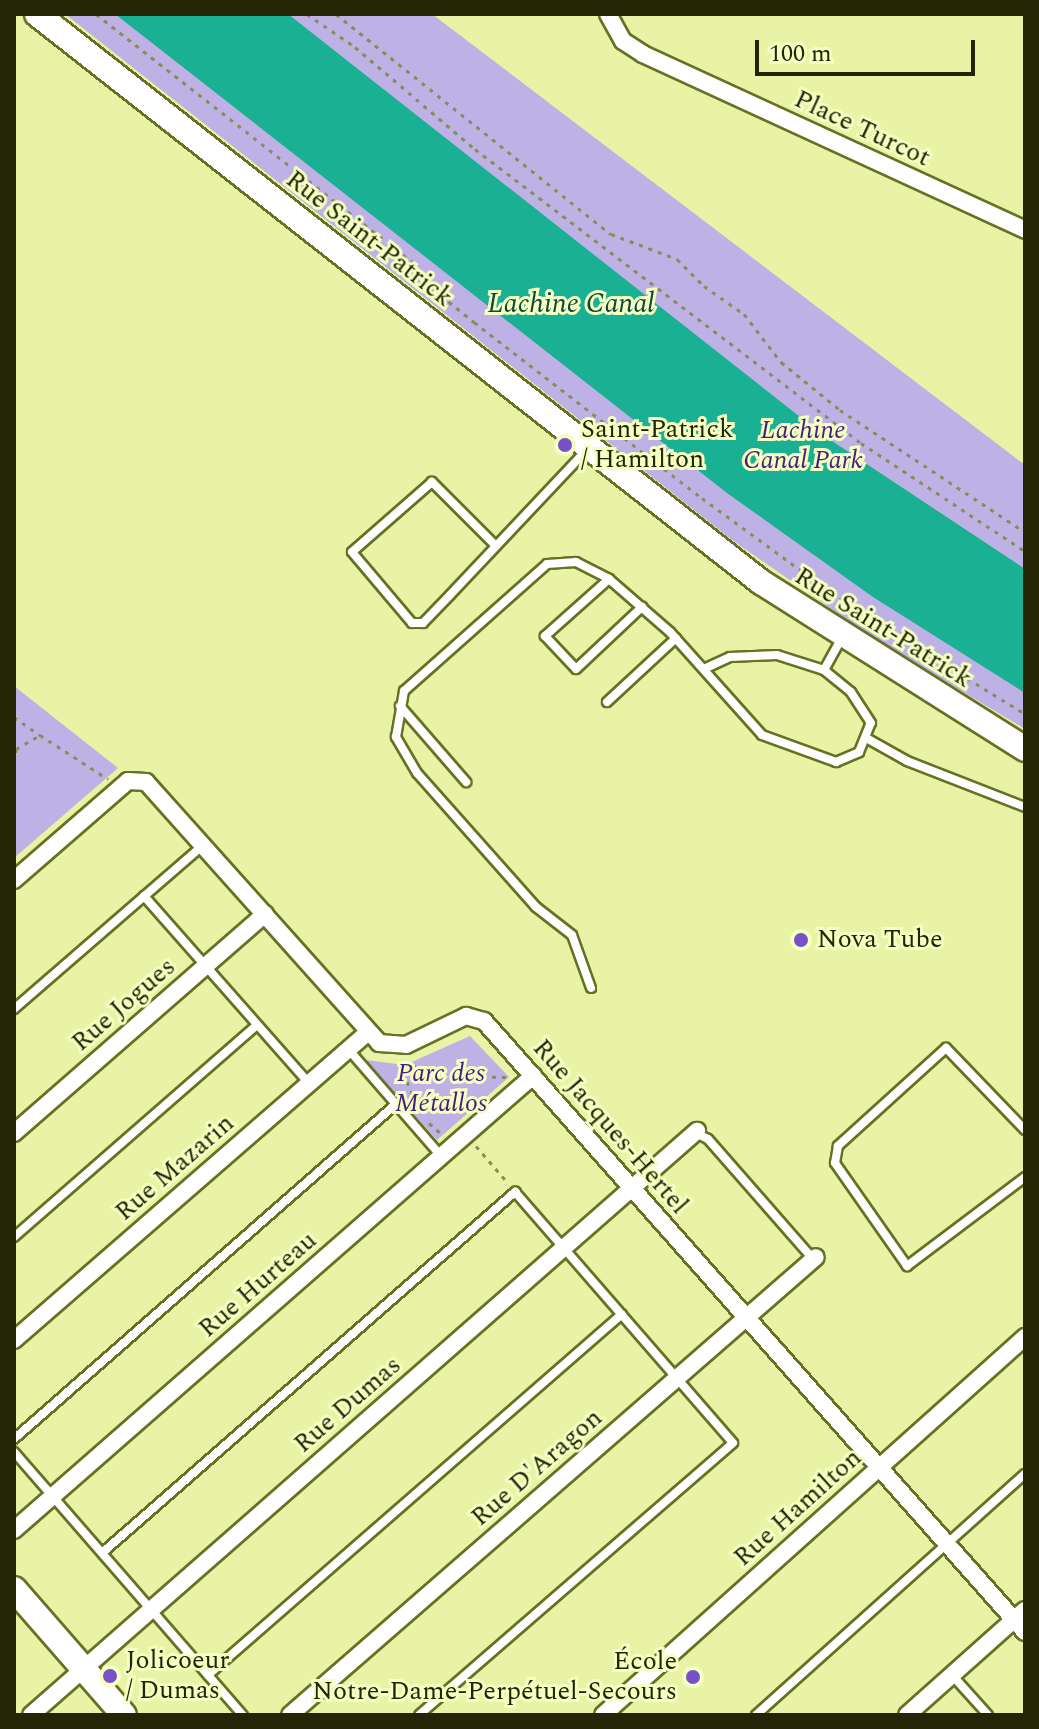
<!DOCTYPE html>
<meta charset="utf-8">
<style>
body{margin:0}
#map{position:relative;width:1039px;height:1729px;overflow:hidden;background:#e8f3a5;font-family:Spectral,serif}
div>[style]{position:absolute}
.green>*{inset:0;background:#bdb1e5}
.water>*{inset:0;background:#19b093}
.path>*{height:3px;margin-top:-1.5px;transform-origin:0;background:repeating-linear-gradient(90deg,#878f57 0 4px,transparent 0 10px)}
.roads{filter:drop-shadow(2px 0 #687023) drop-shadow(-2px 0 #687023) drop-shadow(0 2px #687023) drop-shadow(0 -2px #687023)}
.lane>*{height:8px;margin:-4px;padding:0 4px;transform-origin:4px;border-radius:4px;background:#fff}
.street>*{height:16px;margin:-8px;padding:0 8px;transform-origin:8px;border-radius:8px;background:#fff}
.secondary>*{height:24px;margin:-12px;padding:0 12px;transform-origin:12px;border-radius:12px;background:#fff}
.dots>*{width:22px;height:22px;translate:-50% -50%;box-sizing:border-box;border:4px solid #f5ffc1;border-radius:50%}
span{translate:-50% -50%;white-space:nowrap;text-align:center;line-height:1.15;-webkit-text-stroke:6px #f5ffc1;paint-order:stroke}
.street-label{font-size:26px;color:#232606}
.poi-label{font-size:26px;color:#232606}
.left{translate:0 -50%;text-align:left}
.right{translate:-100% -50%;text-align:right}
.park-label{font-size:26px;color:#451e81;font-style:italic}
.water-label{font-size:28px;color:#0d473b;font-style:italic}
.frame{position:absolute;inset:0;border:16px solid #232606;pointer-events:none}
.scale{position:absolute;left:755px;top:40px;width:220px;height:36px;box-sizing:border-box;border:4px solid #232606;border-top:0;padding-left:10px;font-size:24px;line-height:28px;white-space:nowrap;color:#232606;-webkit-text-stroke:6px #f5ffc1;paint-order:stroke}
</style>
<div id="map">
<div class="green">
<div style="clip-path:polygon(65px 14px,432px 14px,1025px 465px,1025px 729px,876px 640px,732px 540px)"></div>
<div style="clip-path:polygon(14px 686px,118px 768px,14px 858px)"></div>
<div style="clip-path:polygon(470px 1036px,509px 1077px,437px 1140px,365px 1060px,405px 1065px)"></div>
</div>
<div class="water">
<div style="clip-path:polygon(115px 14px,288px 14px,823px 435px,1025px 569px,1025px 693px,873px 597px,727px 493px)"></div>
</div>
<div class="path">
<div style="left:96px;top:14px;width:404px;rotate:38.1deg"></div>
<div style="left:414px;top:263px;width:32px;rotate:54deg"></div>
<div style="left:433px;top:289px;width:53px;rotate:38.8deg"></div>
<div style="left:474px;top:322px;width:288px;rotate:37.7deg"></div>
<div style="left:702px;top:498px;width:181px;rotate:36.2deg"></div>
<div style="left:848px;top:605px;width:208px;rotate:31.6deg"></div>
<div style="left:307px;top:14px;width:58px;rotate:34.5deg"></div>
<div style="left:355px;top:47px;width:157px;rotate:40.4deg"></div>
<div style="left:475px;top:149px;width:485px;rotate:37.3deg"></div>
<div style="left:861px;top:443px;width:196px;rotate:33.4deg"></div>
<div style="left:336px;top:14px;width:352px;rotate:38.7deg"></div>
<div style="left:611px;top:234px;width:71px;rotate:20.7deg"></div>
<div style="left:677px;top:259px;width:38px;rotate:45deg"></div>
<div style="left:704px;top:286px;width:49px;rotate:35deg"></div>
<div style="left:744px;top:314px;width:61px;rotate:52.4deg"></div>
<div style="left:781px;top:362px;width:76px;rotate:39.1deg"></div>
<div style="left:840px;top:410px;width:222px;rotate:33.4deg"></div>
<div style="left:14px;top:717px;width:32px;rotate:35deg"></div>
<div style="left:14px;top:762px;width:13px;rotate:-81deg"></div>
<div style="left:16px;top:749px;width:28px;rotate:-30deg"></div>
<div style="left:40px;top:735px;width:81px;rotate:32.9deg"></div>
<div style="left:403px;top:1062px;width:41px;rotate:19.7deg"></div>
<div style="left:442px;top:1076px;width:66px;rotate:0.9deg"></div>
<div style="left:399px;top:1063px;width:56px;rotate:66.7deg"></div>
<div style="left:429px;top:1123px;width:20px;rotate:41deg"></div>
<div style="left:476px;top:1146px;width:49px;rotate:49.1deg"></div>
</div>
<div class="roads">
<div class="lane">
<div style="left:496px;top:546px;width:91px;rotate:-135deg"></div>
<div style="left:432px;top:482px;width:106px;rotate:138.8deg"></div>
<div style="left:352px;top:552px;width:93px;rotate:49.8deg"></div>
<div style="left:412px;top:623px;width:11px"></div>
<div style="left:423px;top:623px;width:39px;rotate:-46deg"></div>
<div style="left:450px;top:595px;width:190px;rotate:-46.7deg"></div>
<div style="left:580px;top:457px;width:12px;rotate:-59deg"></div>
<div style="left:609px;top:579px;width:86px;rotate:138.3deg"></div>
<div style="left:545px;top:636px;width:45px;rotate:46.8deg"></div>
<div style="left:576px;top:669px;width:91px;rotate:-43.2deg"></div>
<div style="left:706px;top:668px;width:26px;rotate:-25deg"></div>
<div style="left:730px;top:657px;width:47px;rotate:-2.4deg"></div>
<div style="left:777px;top:655px;width:49px;rotate:17.7deg"></div>
<div style="left:607px;top:702px;width:94px;rotate:-42.8deg"></div>
<div style="left:400px;top:706px;width:101px;rotate:49deg"></div>
<div style="left:868px;top:739px;width:45px;rotate:29.4deg"></div>
<div style="left:907px;top:761px;width:127px;rotate:21.3deg"></div>
<div style="left:144px;top:896px;width:249px;rotate:48.6deg"></div>
<div style="left:591px;top:988px;width:56px;rotate:-109.7deg"></div>
<div style="left:572px;top:935px;width:46px;rotate:-142.1deg"></div>
<div style="left:536px;top:907px;width:179px;rotate:-131.6deg"></div>
<div style="left:417px;top:773px;width:42px;rotate:-120.3deg"></div>
<div style="left:396px;top:737px;width:47px;rotate:-80.1deg"></div>
<div style="left:404px;top:691px;width:191px;rotate:-41.6deg"></div>
<div style="left:547px;top:564px;width:29px;rotate:-4deg"></div>
<div style="left:576px;top:562px;width:37px;rotate:27deg"></div>
<div style="left:609px;top:579px;width:81px;rotate:41deg"></div>
<div style="left:670px;top:632px;width:138px;rotate:48.2deg"></div>
<div style="left:762px;top:735px;width:79px;rotate:20deg"></div>
<div style="left:836px;top:762px;width:25px;rotate:-23deg"></div>
<div style="left:859px;top:752px;width:31px;rotate:-68deg"></div>
<div style="left:871px;top:723px;width:37px;rotate:-123deg"></div>
<div style="left:851px;top:692px;width:35px;rotate:-141deg"></div>
<div style="left:824px;top:670px;width:37px;rotate:-61deg"></div>
<div style="left:14px;top:1009px;width:250px;rotate:-40.9deg"></div>
<div style="left:348px;top:1049px;width:142px;rotate:49deg"></div>
<div style="left:1025px;top:1130px;width:114px;rotate:-133.9deg"></div>
<div style="left:946px;top:1048px;width:146px;rotate:137.8deg"></div>
<div style="left:838px;top:1146px;width:17px;rotate:100deg"></div>
<div style="left:835px;top:1163px;width:126px;rotate:55deg"></div>
<div style="left:907px;top:1266px;width:148px;rotate:-37deg"></div>
<div style="left:696px;top:1133px;width:13px;rotate:27deg"></div>
<div style="left:708px;top:1139px;width:159px;rotate:48.8deg"></div>
<div style="left:14px;top:1237px;width:322px;rotate:-41.1deg"></div>
<div style="left:14px;top:1439px;width:508px;rotate:-41.25deg"></div>
<div style="left:14px;top:1452px;width:349px;rotate:49deg"></div>
<div style="left:102px;top:1553px;width:549px;rotate:-41.16deg"></div>
<div style="left:515px;top:1192px;width:332px;rotate:49deg"></div>
<div style="left:733px;top:1443px;width:415px;rotate:139.1deg"></div>
<div style="left:208px;top:1675px;width:549px;rotate:-41.09deg"></div>
<div style="left:952px;top:1675px;width:54px;rotate:48deg"></div>
<div style="left:756px;top:1715px;width:361px;rotate:-41.9deg"></div>
</div>
<div class="street">
<div style="left:608px;top:14px;width:31px;rotate:61deg"></div>
<div style="left:623px;top:41px;width:24px;rotate:33deg"></div>
<div style="left:643px;top:54px;width:421px;rotate:24.7deg"></div>
<div style="left:14px;top:880px;width:151px;rotate:-41deg"></div>
<div style="left:128px;top:781px;width:18px;rotate:3deg"></div>
<div style="left:146px;top:782px;width:350px;rotate:48.2deg"></div>
<div style="left:379px;top:1043px;width:27px;rotate:4deg"></div>
<div style="left:406px;top:1045px;width:67px;rotate:-25.8deg"></div>
<div style="left:466px;top:1016px;width:19px;rotate:16deg"></div>
<div style="left:484px;top:1021px;width:816px;rotate:48.48deg"></div>
<div style="left:14px;top:1133px;width:333px;rotate:-41.1deg"></div>
<div style="left:14px;top:1340px;width:469px;rotate:-41deg"></div>
<div style="left:14px;top:1530px;width:690px;rotate:-41.18deg"></div>
<div style="left:31px;top:1715px;width:886px;rotate:-41.25deg"></div>
<div style="left:290px;top:1715px;width:697px;rotate:-41.05deg"></div>
<div style="left:603px;top:1715px;width:567px;rotate:-41.85deg"></div>
<div style="left:907px;top:1715px;width:158px;rotate:-41.7deg"></div>
</div>
<div class="secondary">
<div style="left:37px;top:14px;width:920px;rotate:38.12deg"></div>
<div style="left:761px;top:582px;width:312px;rotate:32.3deg"></div>
<div style="left:14px;top:1589px;width:167px;rotate:48.9deg"></div>
</div>
</div>
<div class="dots">
<div style="left:565px;top:445px;background:#7850c9"></div>
<div style="left:801px;top:940px;background:#7850c9"></div>
<div style="left:110px;top:1676px;background:#7850c9"></div>
<div style="left:693px;top:1677px;background:#7850c9"></div>
</div>
<div class="street-label">
<span style="left:862px;top:129px;rotate:25deg">Place Turcot</span>
<span style="left:369px;top:239px;rotate:38deg">Rue Saint-Patrick</span>
<span style="left:883px;top:628px;rotate:32deg">Rue Saint-Patrick</span>
<span style="left:124px;top:1005px;rotate:-41deg">Rue Jogues</span>
<span style="left:610px;top:1127px;rotate:49deg">Rue Jacques-Hertel</span>
<span style="left:175px;top:1168px;rotate:-41deg">Rue Mazarin</span>
<span style="left:258px;top:1285px;rotate:-41deg">Rue Hurteau</span>
<span style="left:348px;top:1405px;rotate:-41deg">Rue Dumas</span>
<span style="left:537px;top:1468px;rotate:-41deg">Rue D'Aragon</span>
<span style="left:798px;top:1508px;rotate:-42deg">Rue Hamilton</span>
</div>
<div class="poi-label">
<span class="left" style="left:581px;top:445px">Saint-Patrick<br>/ Hamilton</span>
<span class="left" style="left:817px;top:940px">Nova Tube</span>
<span class="left" style="left:126px;top:1676px">Jolicoeur<br>/ Dumas</span>
<span class="right" style="left:677px;top:1677px">École<br>Notre-Dame-Perpétuel-Secours</span>
</div>
<div class="park-label">
<span style="left:803px;top:446px">Lachine<br>Canal Park</span>
<span style="left:441px;top:1089px">Parc des<br>Métallos</span>
</div>
<div class="water-label">
<span style="left:571px;top:304px">Lachine Canal</span>
</div>
<div class="frame"></div>
<div class="scale">100 m</div>
</div>
